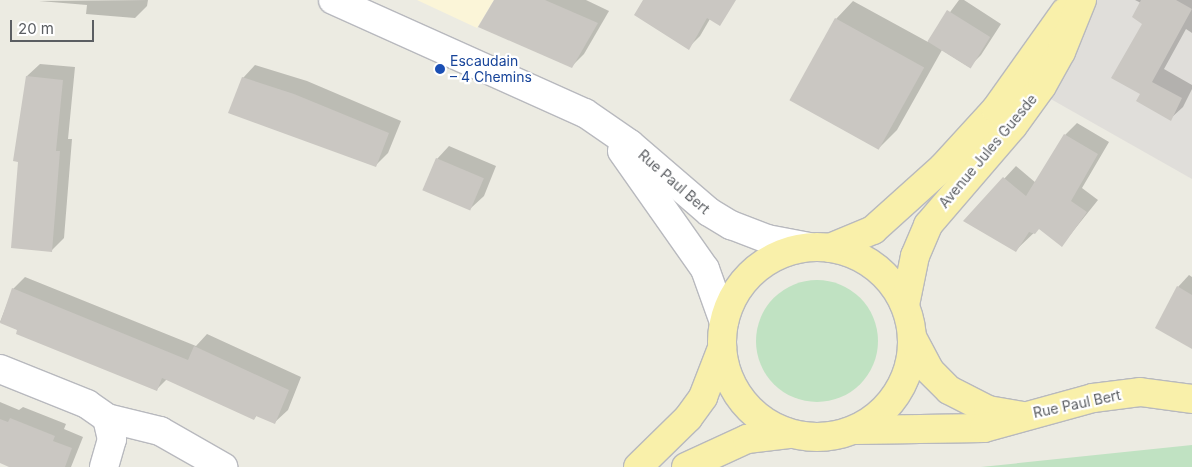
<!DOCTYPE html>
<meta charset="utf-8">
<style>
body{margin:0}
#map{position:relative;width:1192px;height:467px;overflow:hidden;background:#ecebe2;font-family:Inter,sans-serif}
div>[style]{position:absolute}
.commercial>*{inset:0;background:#fbf5d8}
.industrial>*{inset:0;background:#e0deda}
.green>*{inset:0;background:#c0e2c2}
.round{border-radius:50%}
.shadow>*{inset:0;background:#0003}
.building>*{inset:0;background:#cac7c2;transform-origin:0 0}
.roads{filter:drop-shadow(1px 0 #b8b9be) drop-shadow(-1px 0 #b8b9be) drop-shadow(0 1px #b8b9be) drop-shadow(0 -1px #b8b9be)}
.minor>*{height:28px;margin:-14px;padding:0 14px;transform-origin:14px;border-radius:14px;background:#fff}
.tertiary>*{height:28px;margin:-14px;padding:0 14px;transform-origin:14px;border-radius:14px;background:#fff}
.primary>*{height:28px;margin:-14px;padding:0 14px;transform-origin:14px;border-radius:14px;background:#f9f0aa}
.primary>.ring{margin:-14px;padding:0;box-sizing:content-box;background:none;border:28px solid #f9f0aa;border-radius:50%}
.dots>*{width:14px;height:14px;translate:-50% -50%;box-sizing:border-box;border:2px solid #fff;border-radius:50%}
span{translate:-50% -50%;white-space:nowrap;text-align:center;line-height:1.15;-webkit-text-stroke:4.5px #fff;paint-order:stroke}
.transit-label{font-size:14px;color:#164399}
.left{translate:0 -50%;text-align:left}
.street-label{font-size:14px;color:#5b5e62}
.scale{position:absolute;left:10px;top:20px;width:84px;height:22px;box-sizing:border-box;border:2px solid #5b5e62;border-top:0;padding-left:6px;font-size:15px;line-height:18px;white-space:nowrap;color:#5b5e62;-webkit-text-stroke:4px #fff;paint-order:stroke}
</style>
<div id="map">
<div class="commercial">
<div style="clip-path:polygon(417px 0,494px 0,477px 28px)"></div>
</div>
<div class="industrial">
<div style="clip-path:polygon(1094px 0,1192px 0,1192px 179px,1049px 98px)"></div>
</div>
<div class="green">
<div class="round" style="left:756px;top:280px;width:122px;height:122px"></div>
<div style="clip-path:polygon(1192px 445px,1192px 467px,981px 467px)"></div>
</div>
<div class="shadow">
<div style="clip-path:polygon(148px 0,147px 6px,135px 18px,86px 14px,87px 5px,39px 1px)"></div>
<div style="clip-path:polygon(495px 0,586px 0,609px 11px,584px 54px,571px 67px)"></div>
<div style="clip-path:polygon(644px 0,721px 0,700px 36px,688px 48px)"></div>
<div style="clip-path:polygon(959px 0,964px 0,1001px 24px,981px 55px,969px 67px,942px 50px,897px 130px,880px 147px,836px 19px,853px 1px,928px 42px)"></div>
<div style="clip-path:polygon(1135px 0,1192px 0,1192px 33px,1186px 29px,1164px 69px,1192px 85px,1192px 89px,1183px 107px,1170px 119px,1141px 94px,1144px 23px,1141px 3px)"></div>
<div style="clip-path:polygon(40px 64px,75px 67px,68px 139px,72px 139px,64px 238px,51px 251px,27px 76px)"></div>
<div style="clip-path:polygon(255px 65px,307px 81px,401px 121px,388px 153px,375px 166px,243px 78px)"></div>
<div style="clip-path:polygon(1077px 123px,1109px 142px,1082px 188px,1098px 200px,1062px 245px,1039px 228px,1016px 250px,965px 221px,1016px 166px,1036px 183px,1065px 135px)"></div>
<div style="clip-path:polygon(449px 146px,496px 166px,484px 196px,471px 208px,437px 159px)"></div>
<div style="clip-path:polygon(1189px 275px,1192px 277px,1192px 347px,1178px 287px)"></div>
<div style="clip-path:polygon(25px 277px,196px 346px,207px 334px,301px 377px,288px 410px,275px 422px,257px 415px,254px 419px,167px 379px,156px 390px,0 322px,13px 289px)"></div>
<div style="clip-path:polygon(0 402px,19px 410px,23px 407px,66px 424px,64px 429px,83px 437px,71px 467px,12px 467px,0 462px)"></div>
</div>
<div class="building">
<div style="clip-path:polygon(494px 0,545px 0,598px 23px,572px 68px,478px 27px)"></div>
<div style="clip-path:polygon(643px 0,736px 0,720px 26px,707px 18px,689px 50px,634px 15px)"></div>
<div style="clip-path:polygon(1141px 0,1176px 0,1192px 9px,1152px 82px,1182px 98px,1171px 121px,1136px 101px,1140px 94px,1111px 78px,1142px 24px,1132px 17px)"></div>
<div style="left:947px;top:10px;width:51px;height:37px;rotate:32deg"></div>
<div style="left:835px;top:18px;width:102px;height:94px;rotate:29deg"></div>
<div style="clip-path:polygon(26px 76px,63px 80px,56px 151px,60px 151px,52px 252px,11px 248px,18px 162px,13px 161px)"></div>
<div style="clip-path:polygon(242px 77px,294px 94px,389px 133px,376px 167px,228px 113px)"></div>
<div style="clip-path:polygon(1064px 134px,1098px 154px,1071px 201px,1087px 212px,1062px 247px,1039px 229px,1035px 234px,1029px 232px,1016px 252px,963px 221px,1003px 177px,1026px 196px)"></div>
<div style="left:436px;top:158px;width:52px;height:35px;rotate:23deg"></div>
<div style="clip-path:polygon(1177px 286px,1192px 295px,1192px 349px,1155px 328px)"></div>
<div style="clip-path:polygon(12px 288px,188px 360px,194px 346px,289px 390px,275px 424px,256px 416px,254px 420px,162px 378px,157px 391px,16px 334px,17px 330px,0 323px)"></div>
<div style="clip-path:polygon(10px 418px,55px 436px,53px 441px,72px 448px,65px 467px,9px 467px,0 463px,0 419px,8px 422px)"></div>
</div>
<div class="roads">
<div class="minor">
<div style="left:0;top:369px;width:94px;rotate:21.9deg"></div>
<div style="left:87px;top:404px;width:24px;rotate:35deg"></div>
<div style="left:107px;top:418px;width:22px;rotate:77deg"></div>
<div style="left:112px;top:439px;width:29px;rotate:106deg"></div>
<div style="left:107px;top:418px;width:55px;rotate:13.8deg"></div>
<div style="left:160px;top:431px;width:73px;rotate:29.7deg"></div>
</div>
<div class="tertiary">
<div style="left:333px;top:0;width:276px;rotate:24.2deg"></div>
<div style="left:585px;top:113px;width:55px;rotate:34.6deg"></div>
<div style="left:630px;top:144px;width:104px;rotate:40.7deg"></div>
<div style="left:709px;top:212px;width:26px;rotate:31deg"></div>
<div style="left:731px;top:225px;width:39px;rotate:21deg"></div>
<div style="left:767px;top:239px;width:43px;rotate:10.8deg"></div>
<div style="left:622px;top:151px;width:144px;rotate:54.9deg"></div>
<div style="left:705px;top:269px;width:56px;rotate:70.3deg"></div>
</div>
<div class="primary">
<div class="ring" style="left:722px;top:247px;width:162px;height:162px"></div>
<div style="left:830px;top:248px;width:47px;rotate:-22.7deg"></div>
<div style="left:873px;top:230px;width:94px;rotate:-42deg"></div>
<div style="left:943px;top:167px;width:79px;rotate:-47.6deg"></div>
<div style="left:996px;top:109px;width:119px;rotate:-54.6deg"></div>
<div style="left:905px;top:305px;width:50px;rotate:-78.5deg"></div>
<div style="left:915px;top:256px;width:34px;rotate:-67deg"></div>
<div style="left:928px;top:225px;width:130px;rotate:-49.4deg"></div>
<div style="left:1013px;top:126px;width:49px;rotate:-54.1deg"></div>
<div style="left:1042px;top:86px;width:39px;rotate:-61deg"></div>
<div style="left:1061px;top:52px;width:56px;rotate:-68deg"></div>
<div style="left:912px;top:337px;width:38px;rotate:62deg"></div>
<div style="left:930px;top:371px;width:27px;rotate:45deg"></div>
<div style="left:949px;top:390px;width:44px;rotate:27.1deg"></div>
<div style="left:988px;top:410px;width:34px;rotate:10deg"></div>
<div style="left:856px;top:430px;width:128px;rotate:-0.9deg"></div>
<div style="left:984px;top:428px;width:113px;rotate:-15.4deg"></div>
<div style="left:1093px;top:398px;width:47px;rotate:-7.3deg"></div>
<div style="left:1140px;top:392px;width:52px;rotate:7.7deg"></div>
<div style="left:638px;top:467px;width:70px;rotate:-44.4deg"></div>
<div style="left:688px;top:418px;width:26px;rotate:-54deg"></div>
<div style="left:703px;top:397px;width:53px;rotate:-68.8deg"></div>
<div style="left:686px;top:467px;width:67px;rotate:-24.7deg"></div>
<div style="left:747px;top:439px;width:42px;rotate:-6.8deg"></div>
</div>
</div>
<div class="dots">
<div style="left:440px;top:69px;background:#1a4fb4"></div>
</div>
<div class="transit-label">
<span class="left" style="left:450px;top:69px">Escaudain<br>– 4 Chemins</span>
</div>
<div class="street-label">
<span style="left:988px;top:151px;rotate:-50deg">Avenue Jules Guesde</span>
<span style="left:674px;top:182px;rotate:41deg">Rue Paul Bert</span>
<span style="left:1077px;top:404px;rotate:-12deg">Rue Paul Bert</span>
</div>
<div class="scale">20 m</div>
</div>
